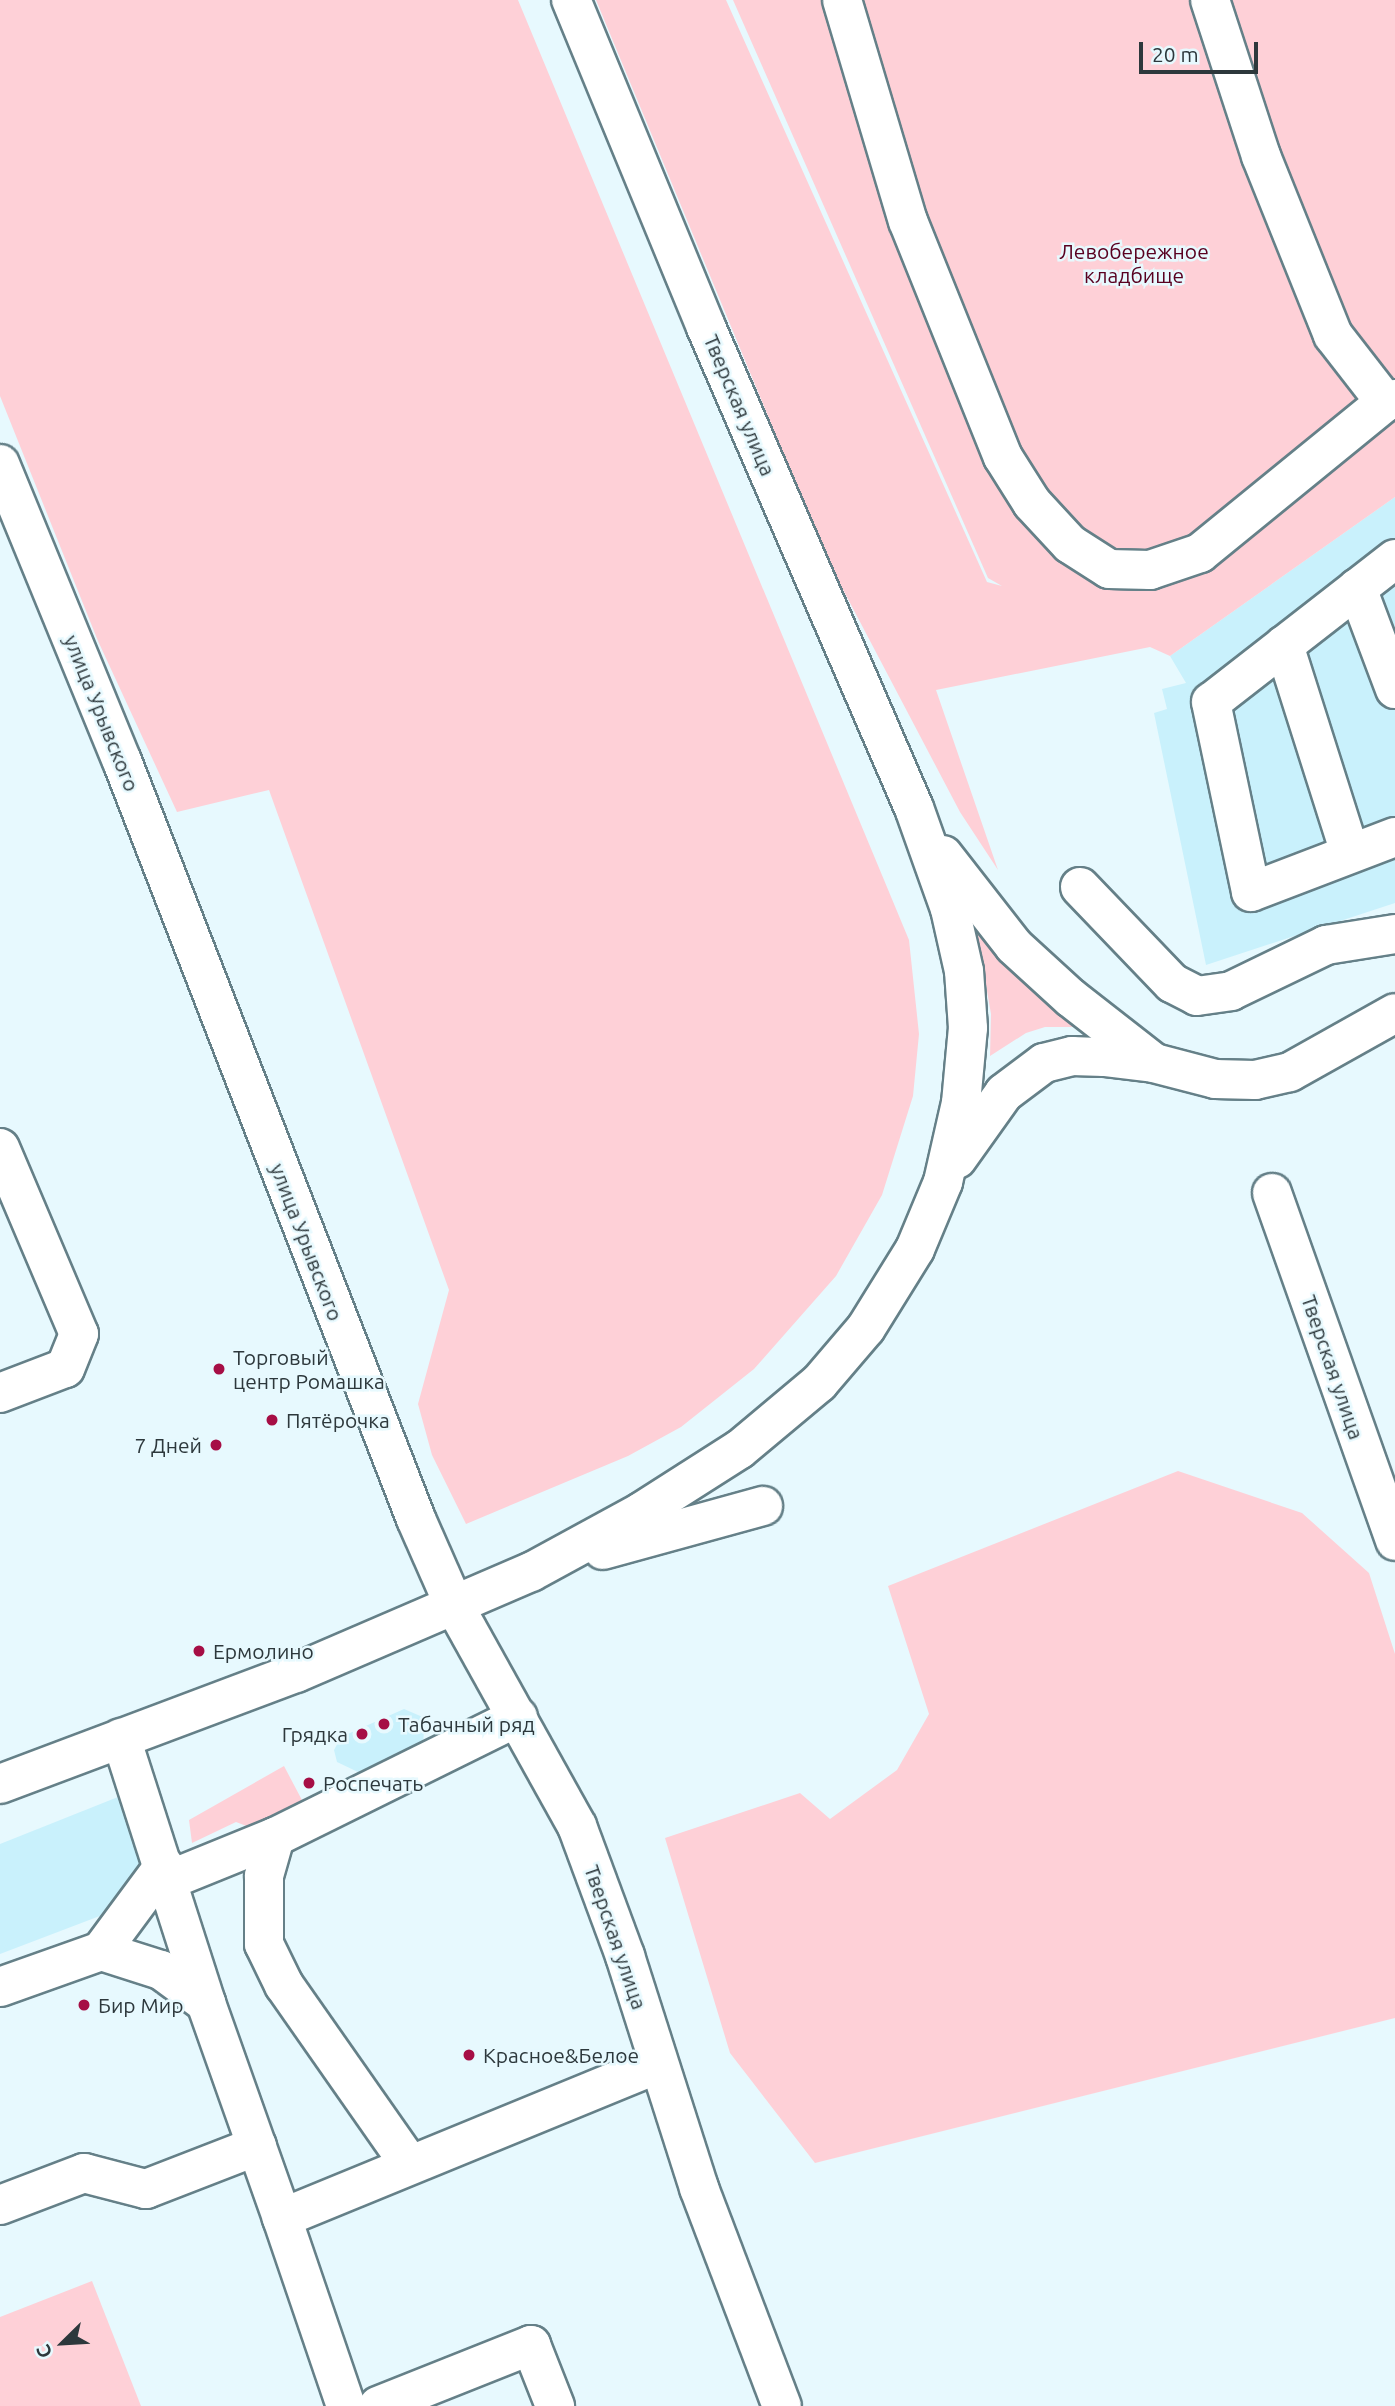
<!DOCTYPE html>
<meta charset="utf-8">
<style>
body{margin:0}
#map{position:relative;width:1395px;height:2406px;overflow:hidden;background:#e7f9fe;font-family:Ubuntu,sans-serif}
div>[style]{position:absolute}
.built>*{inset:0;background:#c9f1fc}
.green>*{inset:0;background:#fed0d7}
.roads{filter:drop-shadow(2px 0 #658088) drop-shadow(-2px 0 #658088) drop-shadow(0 2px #658088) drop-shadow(0 -2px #658088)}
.minor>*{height:38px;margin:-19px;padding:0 19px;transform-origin:19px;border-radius:19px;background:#fff}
.dots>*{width:19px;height:19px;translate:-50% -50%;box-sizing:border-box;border:4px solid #e7f9fe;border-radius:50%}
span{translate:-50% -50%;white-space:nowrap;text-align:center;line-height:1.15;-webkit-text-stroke:5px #e7f9fe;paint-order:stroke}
.park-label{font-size:21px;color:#590020}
.street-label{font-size:21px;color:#2d383c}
.poi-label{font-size:21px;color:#2d383c}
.left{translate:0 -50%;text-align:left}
.right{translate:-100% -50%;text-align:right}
.north{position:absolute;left:28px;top:2308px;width:70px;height:70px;-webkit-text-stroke:5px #e7f9fe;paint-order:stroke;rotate:246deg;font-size:19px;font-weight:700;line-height:28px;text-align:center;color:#2d383c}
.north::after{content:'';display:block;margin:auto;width:24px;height:32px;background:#2d383c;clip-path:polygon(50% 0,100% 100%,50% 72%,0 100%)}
.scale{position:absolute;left:1139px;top:42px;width:119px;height:32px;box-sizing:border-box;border:4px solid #2d383c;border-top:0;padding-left:9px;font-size:21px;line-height:24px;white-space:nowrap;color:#2d383c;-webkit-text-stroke:5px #e7f9fe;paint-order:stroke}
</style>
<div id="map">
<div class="built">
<div style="clip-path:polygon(1395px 497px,1395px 903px,1206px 965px,1154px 713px,1167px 709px,1162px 689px,1186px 683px,1170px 656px)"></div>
<div style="clip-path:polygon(404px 1709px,425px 1718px,423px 1744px,358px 1772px,337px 1762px,334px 1750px,341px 1737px)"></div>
<div style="clip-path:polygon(123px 1795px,148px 1858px,105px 1914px,0 1954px,0 1844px)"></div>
</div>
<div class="green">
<div style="clip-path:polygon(0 0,518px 0,909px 940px,919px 1034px,913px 1096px,882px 1195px,836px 1276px,754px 1369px,681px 1427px,628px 1456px,466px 1524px,432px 1455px,418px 1404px,449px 1290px,269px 790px,177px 812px,98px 641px,0 396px)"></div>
<div style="clip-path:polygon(596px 0,726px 0,987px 582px,1002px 586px,988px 578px,733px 0,1395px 0,1395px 497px,1170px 656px,1150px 647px,936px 690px,998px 870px,960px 812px,828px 561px)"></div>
<div style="clip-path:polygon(976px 927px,1081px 1027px,1045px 1027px,1026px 1033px,990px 1056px,991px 1014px)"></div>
<div style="clip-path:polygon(1178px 1471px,1302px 1513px,1369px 1573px,1395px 1654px,1395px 2018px,815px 2163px,730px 2053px,665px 1838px,800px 1793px,830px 1819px,897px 1770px,929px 1714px,888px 1586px)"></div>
<div style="clip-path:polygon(284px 1766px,303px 1802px,249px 1827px,236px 1822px,192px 1843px,189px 1820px)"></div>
<div style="clip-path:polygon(92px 2281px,141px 2406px,0 2406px,0 2317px)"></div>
</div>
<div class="roads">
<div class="minor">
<div style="left:842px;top:0;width:231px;rotate:73.4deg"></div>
<div style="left:908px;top:221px;width:254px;rotate:68.1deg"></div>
<div style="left:1003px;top:457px;width:54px;rotate:57.8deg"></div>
<div style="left:1032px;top:503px;width:56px;rotate:47.2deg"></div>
<div style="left:1070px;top:544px;width:46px;rotate:32.7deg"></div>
<div style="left:1109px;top:569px;width:41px;rotate:1.4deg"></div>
<div style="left:1150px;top:570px;width:53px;rotate:-18.8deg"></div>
<div style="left:1200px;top:553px;width:239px;rotate:-39.2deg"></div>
<div style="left:1385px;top:402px;width:10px;rotate:-17deg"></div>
<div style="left:1210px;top:0;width:164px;rotate:71.9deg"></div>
<div style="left:1261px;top:156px;width:193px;rotate:68.1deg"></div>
<div style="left:1333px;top:335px;width:85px;rotate:52.2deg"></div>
<div style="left:0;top:464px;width:321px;rotate:67.7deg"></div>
<div style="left:122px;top:761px;width:813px;rotate:68.8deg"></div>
<div style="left:416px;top:1519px;width:94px;rotate:66.2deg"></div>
<div style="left:454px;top:1605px;width:253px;rotate:60.9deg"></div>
<div style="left:577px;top:1826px;width:139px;rotate:69.7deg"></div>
<div style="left:625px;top:1956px;width:244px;rotate:72.3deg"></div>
<div style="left:699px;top:2188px;width:233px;rotate:69.2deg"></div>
<div style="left:1395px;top:559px;width:233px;rotate:142.1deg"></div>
<div style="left:1211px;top:702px;width:194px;rotate:78.1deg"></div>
<div style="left:1251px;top:892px;width:154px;rotate:-20.9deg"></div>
<div style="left:1357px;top:588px;width:108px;rotate:69.4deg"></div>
<div style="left:1284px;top:645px;width:218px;rotate:72.4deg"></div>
<div style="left:943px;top:855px;width:115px;rotate:52deg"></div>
<div style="left:1014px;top:946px;width:77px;rotate:42.4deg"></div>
<div style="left:1071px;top:998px;width:104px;rotate:38deg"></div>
<div style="left:1080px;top:887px;width:133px;rotate:46.2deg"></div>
<div style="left:1172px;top:983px;width:28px;rotate:27deg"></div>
<div style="left:1197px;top:996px;width:34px;rotate:-8deg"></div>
<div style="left:1231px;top:991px;width:106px;rotate:-25.8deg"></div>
<div style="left:1326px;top:945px;width:70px;rotate:-9.1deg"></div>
<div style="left:0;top:1148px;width:202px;rotate:67deg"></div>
<div style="left:79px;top:1334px;width:37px;rotate:112deg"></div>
<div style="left:65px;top:1368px;width:70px;rotate:159deg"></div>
<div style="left:957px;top:1159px;width:81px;rotate:-54.5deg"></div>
<div style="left:1004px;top:1093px;width:50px;rotate:-36.9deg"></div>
<div style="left:1044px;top:1063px;width:29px;rotate:-14deg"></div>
<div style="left:1072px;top:1056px;width:32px;rotate:2deg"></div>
<div style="left:1104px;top:1057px;width:50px;rotate:6.8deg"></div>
<div style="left:1154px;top:1063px;width:63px;rotate:14.7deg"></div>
<div style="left:1215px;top:1079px;width:40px;rotate:1.4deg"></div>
<div style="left:1255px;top:1080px;width:36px;rotate:-13deg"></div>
<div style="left:1290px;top:1072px;width:120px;rotate:-29.3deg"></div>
<div style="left:1272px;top:1193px;width:369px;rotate:70.5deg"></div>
<div style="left:603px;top:1550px;width:166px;rotate:-15.4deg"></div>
<div style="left:121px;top:1738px;width:278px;rotate:72.2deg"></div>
<div style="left:206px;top:2003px;width:228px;rotate:70.5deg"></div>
<div style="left:0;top:1784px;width:316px;rotate:-20.6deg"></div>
<div style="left:296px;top:1673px;width:256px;rotate:-23.3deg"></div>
<div style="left:531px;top:1572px;width:125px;rotate:-28.6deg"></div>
<div style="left:641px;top:1512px;width:117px;rotate:-32.5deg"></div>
<div style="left:740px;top:1449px;width:103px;rotate:-39.9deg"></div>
<div style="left:819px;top:1383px;width:72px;rotate:-49.5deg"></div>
<div style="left:866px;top:1328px;width:93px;rotate:-58.2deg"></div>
<div style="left:915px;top:1249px;width:73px;rotate:-67.3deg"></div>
<div style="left:943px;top:1182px;width:81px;rotate:-77.2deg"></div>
<div style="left:961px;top:1103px;width:75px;rotate:-84.7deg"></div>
<div style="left:968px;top:1028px;width:57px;rotate:-94deg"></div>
<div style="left:964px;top:971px;width:64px;rotate:-102.7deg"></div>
<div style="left:950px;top:909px;width:107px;rotate:-109.6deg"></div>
<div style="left:914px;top:808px;width:524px;rotate:-113.39deg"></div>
<div style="left:706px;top:327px;width:354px;rotate:-112.4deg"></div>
<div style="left:275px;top:1837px;width:41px;rotate:105.8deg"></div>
<div style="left:264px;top:1876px;width:68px;rotate:90deg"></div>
<div style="left:264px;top:1944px;width:46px;rotate:64deg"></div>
<div style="left:284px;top:1985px;width:216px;rotate:55deg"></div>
<div style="left:169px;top:1880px;width:114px;rotate:-22.1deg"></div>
<div style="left:275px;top:1837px;width:271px;rotate:-26.3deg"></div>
<div style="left:101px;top:1951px;width:63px;rotate:17.6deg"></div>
<div style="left:161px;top:1970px;width:56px;rotate:36.3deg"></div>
<div style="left:0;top:1987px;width:107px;rotate:-19.6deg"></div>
<div style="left:101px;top:1951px;width:106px;rotate:-53.5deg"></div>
<div style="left:0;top:2205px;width:90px;rotate:-20.9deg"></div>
<div style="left:84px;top:2173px;width:64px;rotate:14.5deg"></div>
<div style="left:146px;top:2189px;width:119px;rotate:-21.2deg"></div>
<div style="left:346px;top:2406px;width:199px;rotate:-108.8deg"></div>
<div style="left:282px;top:2218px;width:405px;rotate:-22.3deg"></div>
<div style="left:378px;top:2406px;width:165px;rotate:-21.7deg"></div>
<div style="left:531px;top:2345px;width:66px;rotate:68.5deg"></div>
</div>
</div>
<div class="dots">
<div style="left:219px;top:1369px;background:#a60e45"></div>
<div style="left:272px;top:1420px;background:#a60e45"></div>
<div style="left:216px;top:1445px;background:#a60e45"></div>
<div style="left:199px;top:1651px;background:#a60e45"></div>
<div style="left:384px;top:1724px;background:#a60e45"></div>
<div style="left:362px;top:1734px;background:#a60e45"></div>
<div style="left:309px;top:1783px;background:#a60e45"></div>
<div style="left:84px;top:2005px;background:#a60e45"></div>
<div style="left:469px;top:2055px;background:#a60e45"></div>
</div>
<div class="park-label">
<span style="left:1134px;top:263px">Левобережное<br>кладбище</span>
</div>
<div class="street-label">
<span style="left:740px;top:405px;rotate:67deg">Тверская улица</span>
<span style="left:102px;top:713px;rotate:68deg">улица Урывского</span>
<span style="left:307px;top:1242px;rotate:69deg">улица Урывского</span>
<span style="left:1333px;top:1367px;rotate:71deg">Тверская улица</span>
<span style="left:616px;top:1937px;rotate:71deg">Тверская улица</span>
</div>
<div class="poi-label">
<span class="left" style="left:233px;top:1369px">Торговый<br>центр Ромашка</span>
<span class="left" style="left:286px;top:1420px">Пятёрочка</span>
<span class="right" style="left:202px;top:1445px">7 Дней</span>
<span class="left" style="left:213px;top:1651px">Ермолино</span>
<span class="left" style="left:398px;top:1724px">Табачный ряд</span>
<span class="right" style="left:348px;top:1734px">Грядка</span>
<span class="left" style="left:323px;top:1783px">Роспечать</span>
<span class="left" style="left:98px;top:2005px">Бир Мир</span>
<span class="left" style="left:483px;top:2055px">Красное&amp;Белое</span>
</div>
<div class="north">С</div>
<div class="scale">20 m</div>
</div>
